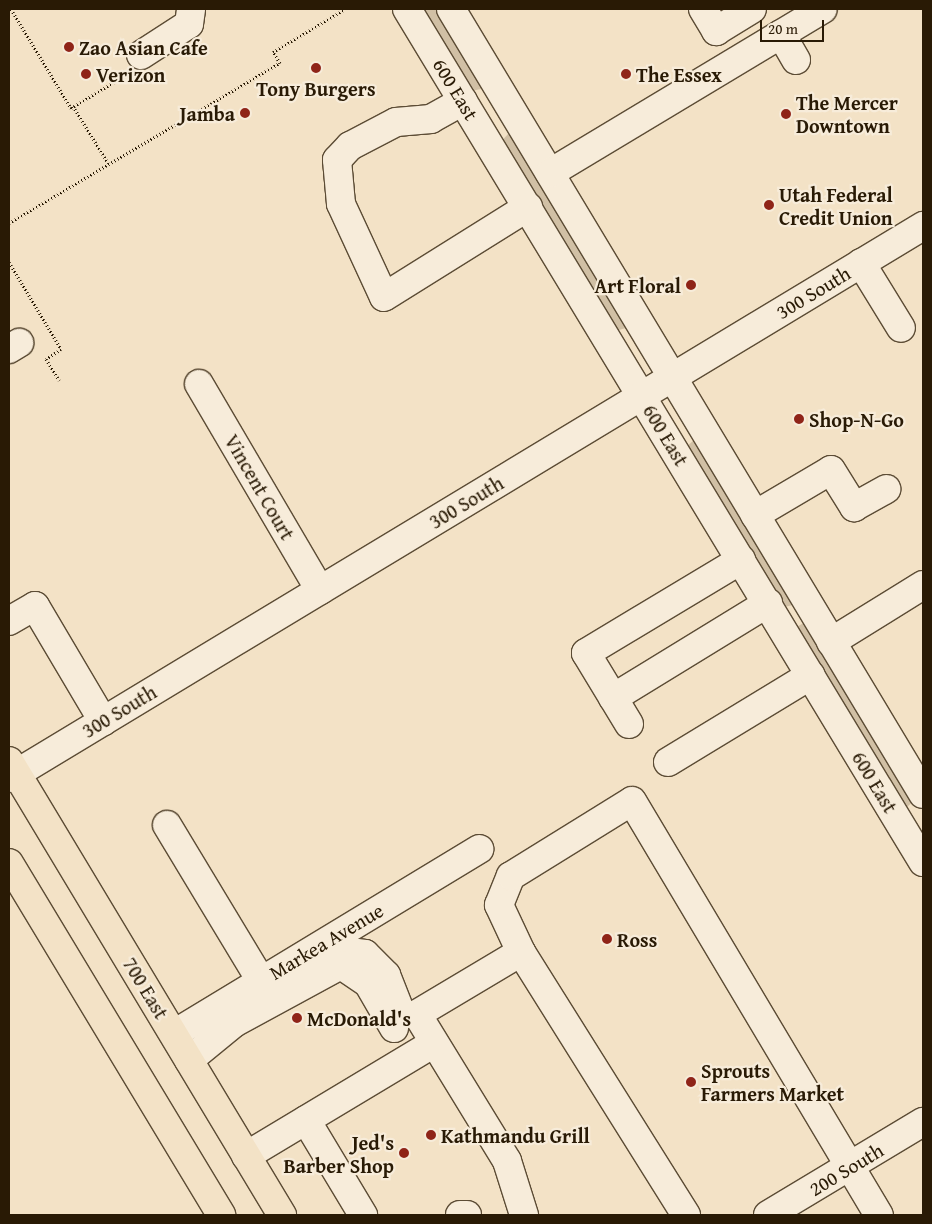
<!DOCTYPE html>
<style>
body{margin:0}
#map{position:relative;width:932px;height:1224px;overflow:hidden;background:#f3e2c6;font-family:"Gentium Book Plus",serif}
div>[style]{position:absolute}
.green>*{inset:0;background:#d1c0a5}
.path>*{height:3px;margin-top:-1.5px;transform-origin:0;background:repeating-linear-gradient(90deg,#291a05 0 1px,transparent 0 3.5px)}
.roads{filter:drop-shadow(1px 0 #5c4c35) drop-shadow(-1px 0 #5c4c35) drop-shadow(0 1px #5c4c35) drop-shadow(0 -1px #5c4c35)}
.minor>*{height:28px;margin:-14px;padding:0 14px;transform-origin:14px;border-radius:14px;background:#f7ecda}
.major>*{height:28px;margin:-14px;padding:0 14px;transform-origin:14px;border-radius:14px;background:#f3e2c6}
.dots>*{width:14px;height:14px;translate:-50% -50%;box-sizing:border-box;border:2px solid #f7ecda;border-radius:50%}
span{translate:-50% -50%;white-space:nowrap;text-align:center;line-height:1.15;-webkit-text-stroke:4.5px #f7ecda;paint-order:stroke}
.poi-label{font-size:20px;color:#291a05;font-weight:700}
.left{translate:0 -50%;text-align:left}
.right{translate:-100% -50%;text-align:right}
.street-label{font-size:20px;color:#291a05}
.frame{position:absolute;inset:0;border:10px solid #291a05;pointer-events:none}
.scale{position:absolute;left:760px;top:20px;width:64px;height:22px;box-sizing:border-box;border:2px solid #291a05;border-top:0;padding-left:6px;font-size:15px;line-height:18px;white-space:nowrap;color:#291a05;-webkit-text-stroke:4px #f7ecda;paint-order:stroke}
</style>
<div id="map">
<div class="green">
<div style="clip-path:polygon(417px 9px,443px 9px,484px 84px,481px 89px,471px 91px)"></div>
<div style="clip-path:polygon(508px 134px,514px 134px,629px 323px,626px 328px,615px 331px,500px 143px)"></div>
<div style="clip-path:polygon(695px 439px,793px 605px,780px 608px,683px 450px)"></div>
<div style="clip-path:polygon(807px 621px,915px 800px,907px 807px,902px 807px,795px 628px)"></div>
</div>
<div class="path">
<div style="left:11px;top:9px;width:116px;rotate:58.8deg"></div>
<div style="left:71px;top:108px;width:52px;rotate:-31deg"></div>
<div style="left:73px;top:106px;width:67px;rotate:58.4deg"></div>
<div style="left:9px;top:223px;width:315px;rotate:-30.6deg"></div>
<div style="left:280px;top:63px;width:13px;rotate:-122deg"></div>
<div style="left:273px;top:52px;width:84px;rotate:-30.8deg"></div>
<div style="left:9px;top:262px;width:101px;rotate:59.1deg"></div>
<div style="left:61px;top:349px;width:18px;rotate:146deg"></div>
<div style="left:46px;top:359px;width:25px;rotate:58deg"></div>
</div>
<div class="roads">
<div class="minor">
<div style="left:407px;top:9px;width:997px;rotate:58.83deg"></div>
<div style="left:451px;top:9px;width:916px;rotate:58.98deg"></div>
<div style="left:703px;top:9px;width:26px;rotate:59deg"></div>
<div style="left:716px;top:31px;width:42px;rotate:-31.4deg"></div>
<div style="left:781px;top:34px;width:30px;rotate:60deg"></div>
<div style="left:141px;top:55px;width:57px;rotate:-32.9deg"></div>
<div style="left:189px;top:24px;width:15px;rotate:-82deg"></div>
<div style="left:463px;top:101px;width:37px;rotate:151deg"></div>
<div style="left:431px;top:119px;width:35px;rotate:175deg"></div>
<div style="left:396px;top:122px;width:52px;rotate:152.4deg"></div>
<div style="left:350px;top:146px;width:19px;rotate:133deg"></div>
<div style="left:337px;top:160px;width:44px;rotate:84.8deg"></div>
<div style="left:341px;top:204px;width:102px;rotate:65.2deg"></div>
<div style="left:384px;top:297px;width:170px;rotate:-32deg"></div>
<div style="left:550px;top:173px;width:318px;rotate:-31deg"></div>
<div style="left:861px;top:263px;width:76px;rotate:58.4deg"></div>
<div style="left:9px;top:349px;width:12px;rotate:-31deg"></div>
<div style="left:199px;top:384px;width:239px;rotate:59.6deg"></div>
<div style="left:755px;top:515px;width:88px;rotate:-30.6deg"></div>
<div style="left:831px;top:470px;width:44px;rotate:58.1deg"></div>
<div style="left:854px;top:507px;width:37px;rotate:-29deg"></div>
<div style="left:9px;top:621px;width:30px;rotate:-30deg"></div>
<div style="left:35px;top:606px;width:134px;rotate:59.4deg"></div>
<div style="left:831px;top:642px;width:108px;rotate:-31.8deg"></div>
<div style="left:613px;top:698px;width:182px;rotate:-31.5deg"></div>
<div style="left:629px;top:724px;width:83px;rotate:-121.2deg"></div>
<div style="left:586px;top:653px;width:181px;rotate:-31deg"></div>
<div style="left:668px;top:762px;width:167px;rotate:-31.3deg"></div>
<div style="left:9px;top:778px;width:1068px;rotate:-31.13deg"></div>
<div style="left:167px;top:825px;width:182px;rotate:58.9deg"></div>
<div style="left:521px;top:952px;width:121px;rotate:149.2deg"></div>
<div style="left:417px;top:1014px;width:172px;rotate:58.5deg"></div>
<div style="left:507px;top:1161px;width:57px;rotate:72.5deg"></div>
<div style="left:330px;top:967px;width:30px;rotate:-27deg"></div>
<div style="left:357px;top:953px;width:8px;rotate:7deg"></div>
<div style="left:365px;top:954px;width:30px;rotate:45deg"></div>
<div style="left:386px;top:975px;width:41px;rotate:68.5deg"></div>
<div style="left:174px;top:1034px;width:357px;rotate:-31.2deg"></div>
<div style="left:189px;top:1060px;width:58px;rotate:-39.4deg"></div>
<div style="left:234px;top:1023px;width:122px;rotate:-28.5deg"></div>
<div style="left:341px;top:965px;width:32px;rotate:34deg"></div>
<div style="left:368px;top:983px;width:52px;rotate:60deg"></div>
<div style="left:306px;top:1120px;width:111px;rotate:59deg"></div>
<div style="left:246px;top:1156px;width:219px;rotate:-31deg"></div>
<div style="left:460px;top:1215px;width:7px"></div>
<div style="left:686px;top:1215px;width:310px;rotate:-122.1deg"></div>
<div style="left:521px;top:952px;width:52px;rotate:-115.1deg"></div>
<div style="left:499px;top:905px;width:31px;rotate:-68deg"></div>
<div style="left:511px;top:876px;width:142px;rotate:-31.8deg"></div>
<div style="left:632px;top:801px;width:482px;rotate:59.2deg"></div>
<div style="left:768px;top:1215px;width:181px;rotate:-31deg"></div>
</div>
<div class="major">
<div style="left:9px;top:761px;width:530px;rotate:58.98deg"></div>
<div style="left:9px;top:863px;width:411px;rotate:58.9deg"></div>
</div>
</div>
<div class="dots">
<div style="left:69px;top:47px;background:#8f2418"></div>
<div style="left:316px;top:68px;background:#8f2418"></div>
<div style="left:86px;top:74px;background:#8f2418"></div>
<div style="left:626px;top:74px;background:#8f2418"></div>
<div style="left:245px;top:113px;background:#8f2418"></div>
<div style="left:786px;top:114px;background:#8f2418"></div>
<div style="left:769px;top:205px;background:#8f2418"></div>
<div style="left:691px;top:285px;background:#8f2418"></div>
<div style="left:799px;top:419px;background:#8f2418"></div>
<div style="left:607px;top:939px;background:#8f2418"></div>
<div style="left:297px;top:1018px;background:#8f2418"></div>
<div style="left:691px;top:1082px;background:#8f2418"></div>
<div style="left:431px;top:1135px;background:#8f2418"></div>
<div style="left:404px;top:1153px;background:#8f2418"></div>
</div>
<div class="poi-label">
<span class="left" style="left:79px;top:47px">Zao Asian Cafe</span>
<span class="left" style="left:96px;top:74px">Verizon</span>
<span class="left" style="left:636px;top:74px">The Essex</span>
<span style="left:316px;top:88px">Tony Burgers</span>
<span class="left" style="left:796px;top:114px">The Mercer<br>Downtown</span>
<span class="right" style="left:235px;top:113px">Jamba</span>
<span class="left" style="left:779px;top:206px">Utah Federal<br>Credit Union</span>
<span class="right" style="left:681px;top:285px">Art Floral</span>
<span class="left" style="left:809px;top:419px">Shop-N-Go</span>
<span class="left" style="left:617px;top:939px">Ross</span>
<span class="left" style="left:307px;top:1018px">McDonald's</span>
<span class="left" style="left:701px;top:1082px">Sprouts<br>Farmers Market</span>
<span class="left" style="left:441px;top:1135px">Kathmandu Grill</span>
<span class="right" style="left:394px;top:1154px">Jed's<br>Barber Shop</span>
</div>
<div class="street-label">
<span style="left:456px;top:89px;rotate:59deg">600 East</span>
<span style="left:813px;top:292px;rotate:-31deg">300 South</span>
<span style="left:666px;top:435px;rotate:59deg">600 East</span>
<span style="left:260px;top:487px;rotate:60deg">Vincent Court</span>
<span style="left:466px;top:502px;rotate:-31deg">300 South</span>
<span style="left:119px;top:711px;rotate:-31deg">300 South</span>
<span style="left:875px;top:782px;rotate:59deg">600 East</span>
<span style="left:326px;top:941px;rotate:-31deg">Markea Avenue</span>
<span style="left:146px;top:988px;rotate:59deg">700 East</span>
<span style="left:846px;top:1169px;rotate:-31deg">200 South</span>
</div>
<div class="frame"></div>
<div class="scale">20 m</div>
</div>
